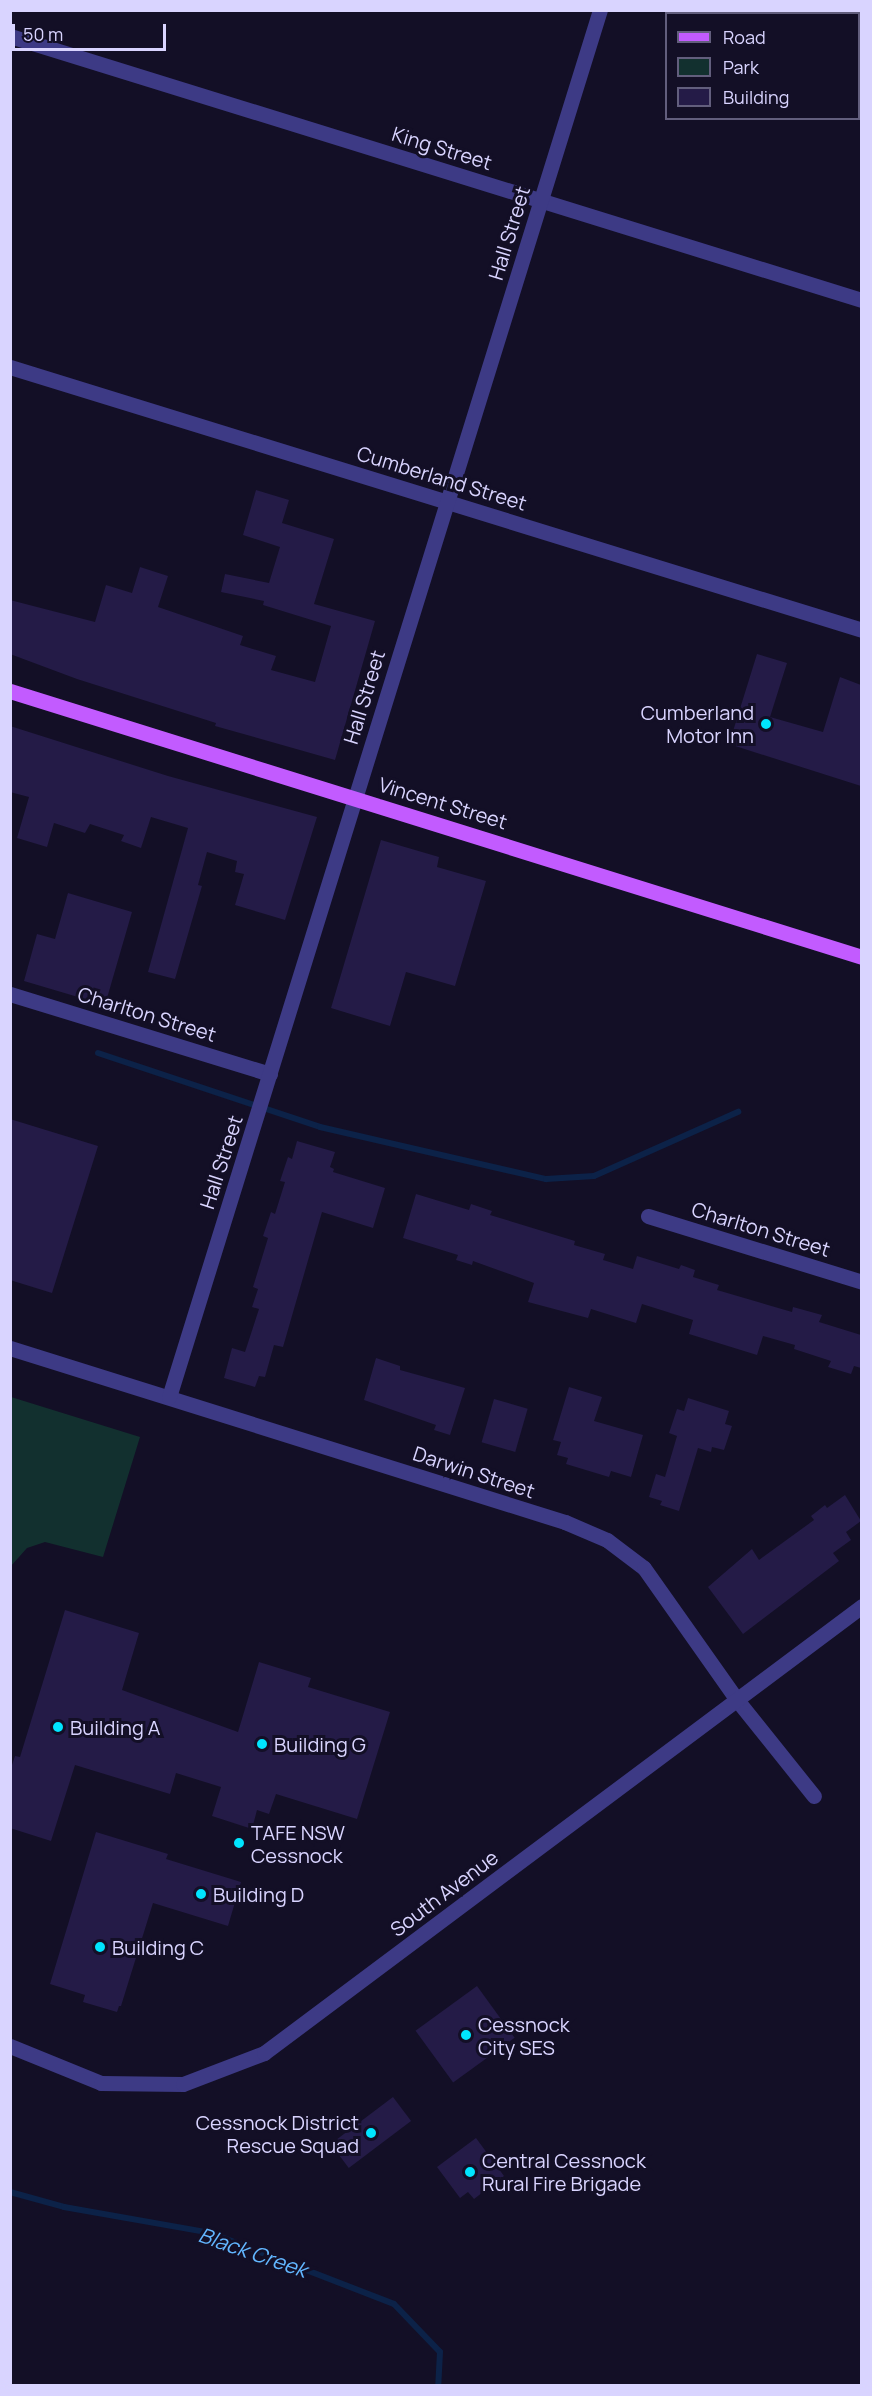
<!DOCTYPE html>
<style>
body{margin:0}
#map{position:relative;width:872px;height:2396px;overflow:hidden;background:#130f26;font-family:Manrope,sans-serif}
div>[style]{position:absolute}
.green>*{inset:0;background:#12302f}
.stream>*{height:6px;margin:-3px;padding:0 3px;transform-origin:3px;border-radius:3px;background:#0c2248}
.building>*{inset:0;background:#241b47;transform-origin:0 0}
.minor>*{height:15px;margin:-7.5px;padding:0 7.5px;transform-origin:7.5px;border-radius:7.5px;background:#3d3a85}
.primary>*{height:15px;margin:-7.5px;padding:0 7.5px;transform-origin:7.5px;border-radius:7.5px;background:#c25bff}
.dots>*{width:16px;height:16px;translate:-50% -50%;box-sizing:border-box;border:3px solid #130f26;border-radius:50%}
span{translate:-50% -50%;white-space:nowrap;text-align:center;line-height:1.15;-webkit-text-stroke:6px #130f26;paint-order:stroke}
.street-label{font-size:20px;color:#d9d4ff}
.poi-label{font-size:20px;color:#d9d4ff}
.right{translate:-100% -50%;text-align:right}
.left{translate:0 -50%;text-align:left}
.water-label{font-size:21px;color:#62b6ff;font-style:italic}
.frame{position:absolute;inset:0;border:12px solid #d9d4ff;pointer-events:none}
.legend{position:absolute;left:665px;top:12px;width:195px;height:108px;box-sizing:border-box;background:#130f26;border:2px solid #625e7d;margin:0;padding:8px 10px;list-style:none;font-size:18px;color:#d9d4ff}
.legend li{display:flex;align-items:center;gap:12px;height:30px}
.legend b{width:30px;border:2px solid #625e7d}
.scale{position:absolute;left:12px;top:24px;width:154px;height:27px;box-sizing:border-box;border:3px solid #d9d4ff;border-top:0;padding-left:8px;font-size:18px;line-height:21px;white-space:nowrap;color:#d9d4ff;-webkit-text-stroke:4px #130f26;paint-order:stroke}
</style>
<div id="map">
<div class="green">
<div style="clip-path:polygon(11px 1397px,140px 1437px,103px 1557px,45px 1542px,27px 1548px,11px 1566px)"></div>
</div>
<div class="stream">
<div style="left:98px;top:1053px;width:234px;rotate:18.4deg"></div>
<div style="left:320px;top:1127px;width:232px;rotate:13deg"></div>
<div style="left:546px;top:1179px;width:48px;rotate:-3.6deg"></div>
<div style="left:594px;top:1176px;width:158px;rotate:-24deg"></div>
<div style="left:10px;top:2192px;width:56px;rotate:15.5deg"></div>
<div style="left:64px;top:2207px;width:149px;rotate:10deg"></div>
<div style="left:211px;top:2233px;width:196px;rotate:21.2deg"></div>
<div style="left:394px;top:2304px;width:66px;rotate:46.2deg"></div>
<div style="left:440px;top:2352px;width:34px;rotate:93deg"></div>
</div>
<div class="building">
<div style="clip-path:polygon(256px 490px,289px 500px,282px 523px,334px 539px,314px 604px,375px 621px,335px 760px,215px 726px,216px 723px,77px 679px,10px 654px,10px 600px,95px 622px,106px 585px,132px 593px,140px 567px,168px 576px,158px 607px,243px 636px,240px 645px,276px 656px,271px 670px,315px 682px,331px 626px,263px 605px,264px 601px,221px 592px,225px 574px,269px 583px,280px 547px,243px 535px)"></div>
<div style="clip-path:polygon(757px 654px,787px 663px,770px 717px,823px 732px,840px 677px,861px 685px,861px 786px,729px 744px)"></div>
<div style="clip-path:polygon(10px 726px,168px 776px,317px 817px,285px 920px,235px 905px,244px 874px,235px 872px,237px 861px,207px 852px,198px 885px,202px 886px,175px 979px,148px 972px,188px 828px,151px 817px,141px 848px,121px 841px,124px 835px,90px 824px,85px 833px,54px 823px,47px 847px,17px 838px,29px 797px,10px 792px)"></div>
<div style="clip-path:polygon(381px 840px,439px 857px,437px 867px,486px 881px,455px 986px,406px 972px,390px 1026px,331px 1008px)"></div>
<div style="clip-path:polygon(68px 893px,132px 912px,105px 1005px,24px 981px,37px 934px,55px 939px)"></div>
<div style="clip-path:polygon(10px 1119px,98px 1146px,52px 1293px,10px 1280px)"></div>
<div style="clip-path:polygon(297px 1141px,335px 1152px,330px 1167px,334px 1169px,333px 1172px,385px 1188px,373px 1228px,322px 1212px,283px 1347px,274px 1345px,265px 1377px,259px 1376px,255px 1387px,224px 1378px,232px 1348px,245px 1352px,259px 1309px,252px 1307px,258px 1289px,253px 1287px,268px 1238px,263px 1236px,271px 1212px,275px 1214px,285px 1182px,280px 1181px,288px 1157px,292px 1159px)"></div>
<div style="clip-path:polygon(416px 1194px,469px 1210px,471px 1204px,492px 1211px,490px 1215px,575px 1241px,574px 1245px,605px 1254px,603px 1260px,633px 1269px,637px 1256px,679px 1269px,681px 1265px,695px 1270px,693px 1277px,719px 1285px,717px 1290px,792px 1312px,793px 1307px,822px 1315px,819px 1322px,861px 1335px,861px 1368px,854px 1366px,851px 1374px,828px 1367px,831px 1361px,794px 1349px,795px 1345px,763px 1336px,757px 1355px,689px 1334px,693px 1320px,642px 1304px,636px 1323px,591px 1309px,588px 1318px,528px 1302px,534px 1283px,473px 1261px,472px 1265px,456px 1260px,458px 1255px,403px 1238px)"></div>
<div style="clip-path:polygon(376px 1358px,400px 1366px,400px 1370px,465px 1388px,450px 1435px,434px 1430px,436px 1425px,364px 1400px)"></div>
<div style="clip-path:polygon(569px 1387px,602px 1397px,594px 1421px,643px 1435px,631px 1477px,611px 1471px,609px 1477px,566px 1464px,568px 1458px,557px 1455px,561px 1442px,553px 1440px)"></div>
<div style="clip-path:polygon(688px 1398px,729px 1411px,725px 1424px,732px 1426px,724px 1450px,712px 1447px,711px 1452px,698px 1448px,679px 1511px,660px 1505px,662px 1501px,649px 1497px,656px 1474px,665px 1477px,677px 1436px,669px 1433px,677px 1409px,684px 1411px)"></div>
<div style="left:494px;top:1399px;width:35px;height:45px;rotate:16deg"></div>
<div style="clip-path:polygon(845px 1495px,861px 1521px,846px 1532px,851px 1540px,833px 1553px,839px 1561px,743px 1634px,708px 1587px,752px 1549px,759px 1560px,814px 1520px,811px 1516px,825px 1505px,827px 1508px)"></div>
<div style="clip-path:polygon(65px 1610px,139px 1633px,122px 1690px,238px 1732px,259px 1662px,311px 1678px,308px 1687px,390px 1712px,357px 1819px,276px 1794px,269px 1814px,257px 1810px,252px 1829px,212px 1816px,221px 1787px,176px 1773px,170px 1794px,75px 1765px,51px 1841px,10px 1828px,10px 1771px,15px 1756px,20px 1757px)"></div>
<div style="clip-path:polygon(96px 1832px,168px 1854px,166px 1859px,241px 1882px,228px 1926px,153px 1903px,121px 2006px,119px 2006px,117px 2012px,83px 2002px,85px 1995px,50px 1984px)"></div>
<div style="left:477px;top:1986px;width:64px;height:76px;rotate:54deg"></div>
<div style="left:393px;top:2097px;width:30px;height:78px;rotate:53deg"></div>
<div style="clip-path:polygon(476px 2138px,504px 2176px,474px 2199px,468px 2192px,460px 2198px,437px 2167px)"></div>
</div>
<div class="minor">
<div style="left:10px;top:36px;width:892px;rotate:17.22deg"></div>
<div style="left:10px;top:367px;width:892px;rotate:17.15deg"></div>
<div style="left:10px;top:994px;width:272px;rotate:17.1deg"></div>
<div style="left:648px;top:1216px;width:224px;rotate:17.1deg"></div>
<div style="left:10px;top:1348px;width:582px;rotate:17.41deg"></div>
<div style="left:565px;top:1522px;width:46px;rotate:23.2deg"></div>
<div style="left:607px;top:1540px;width:46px;rotate:37.1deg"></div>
<div style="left:644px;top:1568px;width:161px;rotate:54.8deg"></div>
<div style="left:737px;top:1700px;width:123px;rotate:51.3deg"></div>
<div style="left:169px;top:1397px;width:1452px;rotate:-72.74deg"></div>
<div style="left:10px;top:2046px;width:98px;rotate:22.1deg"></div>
<div style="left:101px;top:2083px;width:82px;rotate:0.7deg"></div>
<div style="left:183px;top:2084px;width:87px;rotate:-20.9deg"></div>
<div style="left:264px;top:2053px;width:747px;rotate:-36.78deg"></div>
</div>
<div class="primary">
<div style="left:10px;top:691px;width:893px;rotate:17.34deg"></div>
</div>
<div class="dots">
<div style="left:766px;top:724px;background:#00e5ff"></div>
<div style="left:58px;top:1727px;background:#00e5ff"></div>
<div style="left:262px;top:1744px;background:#00e5ff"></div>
<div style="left:239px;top:1843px;background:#00e5ff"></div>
<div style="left:201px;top:1894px;background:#00e5ff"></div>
<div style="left:100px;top:1947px;background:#00e5ff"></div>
<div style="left:466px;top:2035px;background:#00e5ff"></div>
<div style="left:371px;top:2133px;background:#00e5ff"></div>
<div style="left:470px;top:2172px;background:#00e5ff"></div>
</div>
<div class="street-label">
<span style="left:442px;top:148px;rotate:17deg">King Street</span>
<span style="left:509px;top:233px;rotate:-73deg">Hall Street</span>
<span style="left:442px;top:478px;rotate:17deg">Cumberland Street</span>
<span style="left:364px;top:697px;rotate:-73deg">Hall Street</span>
<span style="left:443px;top:803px;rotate:17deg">Vincent Street</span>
<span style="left:147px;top:1014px;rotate:17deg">Charlton Street</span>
<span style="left:221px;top:1162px;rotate:-72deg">Hall Street</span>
<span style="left:761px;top:1229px;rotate:17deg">Charlton Street</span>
<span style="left:474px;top:1472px;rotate:18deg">Darwin Street</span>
<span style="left:444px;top:1893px;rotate:-37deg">South Avenue</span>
</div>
<div class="poi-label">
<span class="right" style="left:754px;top:724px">Cumberland<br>Motor Inn</span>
<span class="left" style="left:70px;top:1727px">Building A</span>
<span class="left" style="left:274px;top:1744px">Building G</span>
<span class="left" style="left:251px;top:1844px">TAFE NSW<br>Cessnock</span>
<span class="left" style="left:213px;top:1894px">Building D</span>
<span class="left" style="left:112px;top:1947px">Building C</span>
<span class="left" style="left:478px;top:2036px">Cessnock<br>City SES</span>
<span class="right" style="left:359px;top:2134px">Cessnock District<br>Rescue Squad</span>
<span class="left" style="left:482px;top:2172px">Central Cessnock<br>Rural Fire Brigade</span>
</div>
<div class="water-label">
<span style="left:253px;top:2252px;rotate:19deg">Black Creek</span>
</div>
<div class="frame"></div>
<ul class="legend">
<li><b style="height:8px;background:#c25bff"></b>Road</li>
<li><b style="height:16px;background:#12302f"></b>Park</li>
<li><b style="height:16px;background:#241b47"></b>Building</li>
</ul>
<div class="scale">50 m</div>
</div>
